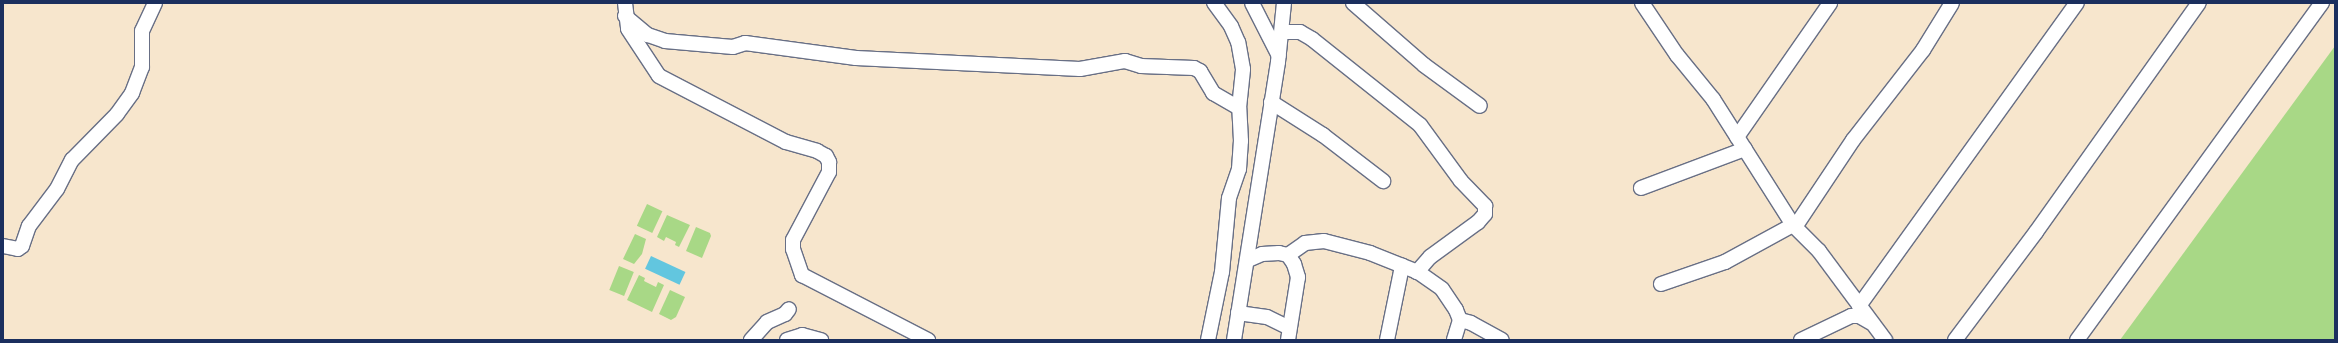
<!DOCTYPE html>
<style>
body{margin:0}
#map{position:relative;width:2338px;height:343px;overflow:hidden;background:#f7e6cd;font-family:Caveat,sans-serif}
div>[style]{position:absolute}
.green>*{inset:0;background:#a8d886;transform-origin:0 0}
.water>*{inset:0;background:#62c6df;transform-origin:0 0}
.roads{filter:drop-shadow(1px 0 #686f85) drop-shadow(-1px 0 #686f85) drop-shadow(0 1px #686f85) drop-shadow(0 -1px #686f85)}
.minor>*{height:14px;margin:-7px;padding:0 7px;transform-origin:7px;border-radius:7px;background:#fff}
span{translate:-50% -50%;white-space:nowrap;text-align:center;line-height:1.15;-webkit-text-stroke:4px #fcf5e5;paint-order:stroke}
.frame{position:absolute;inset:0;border:4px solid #1b2f5e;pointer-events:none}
</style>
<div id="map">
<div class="green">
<div style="clip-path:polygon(2335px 46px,2335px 340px,2120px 340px)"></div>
<div style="left:647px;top:204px;width:17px;height:24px;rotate:25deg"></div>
<div style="clip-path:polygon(667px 215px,690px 225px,679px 247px,675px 245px,676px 242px,666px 237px,664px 241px,657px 237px)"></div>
<div style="clip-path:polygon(696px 227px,710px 233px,711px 236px,702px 258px,686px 251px)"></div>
<div style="clip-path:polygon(635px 234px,646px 239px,642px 254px,634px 264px,623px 259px)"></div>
<div style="left:619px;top:266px;width:16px;height:26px;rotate:22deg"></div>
<div style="clip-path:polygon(639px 275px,645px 278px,644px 281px,656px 287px,658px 282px,664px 285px,652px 312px,627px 300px)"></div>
<div style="clip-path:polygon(670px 290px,685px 297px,676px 317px,671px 320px,659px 314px)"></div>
</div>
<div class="water">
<div style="left:651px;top:256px;width:38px;height:14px;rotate:25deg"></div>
</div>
<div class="roads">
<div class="minor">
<div style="left:625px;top:3px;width:26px;rotate:83deg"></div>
<div style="left:628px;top:29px;width:56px;rotate:56.6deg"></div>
<div style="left:659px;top:76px;width:143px;rotate:27.5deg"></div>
<div style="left:786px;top:142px;width:32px;rotate:16deg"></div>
<div style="left:817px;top:151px;width:10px;rotate:29deg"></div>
<div style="left:826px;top:156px;width:7px;rotate:63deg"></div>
<div style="left:829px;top:162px;width:10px;rotate:90deg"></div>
<div style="left:829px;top:172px;width:77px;rotate:117.9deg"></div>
<div style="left:793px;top:240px;width:9px;rotate:90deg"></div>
<div style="left:793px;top:249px;width:28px;rotate:71deg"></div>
<div style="left:802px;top:275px;width:142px;rotate:27.3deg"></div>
<div style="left:1252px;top:3px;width:59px;rotate:63deg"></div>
<div style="left:1353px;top:3px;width:94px;rotate:41.1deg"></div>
<div style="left:1424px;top:65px;width:69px;rotate:36.2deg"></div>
<div style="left:1642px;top:3px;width:63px;rotate:56.1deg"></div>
<div style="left:1677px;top:55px;width:57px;rotate:50.7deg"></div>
<div style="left:1713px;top:99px;width:149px;rotate:57.6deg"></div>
<div style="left:1793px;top:225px;width:37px;rotate:45deg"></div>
<div style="left:1819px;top:251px;width:111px;rotate:53.4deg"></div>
<div style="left:625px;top:16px;width:30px;rotate:40deg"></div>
<div style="left:648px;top:35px;width:18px;rotate:19deg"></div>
<div style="left:665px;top:41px;width:68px;rotate:5deg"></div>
<div style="left:733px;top:47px;width:13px;rotate:-18deg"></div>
<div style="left:745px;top:43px;width:112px;rotate:7.7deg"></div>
<div style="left:856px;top:58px;width:224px;rotate:2.8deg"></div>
<div style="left:1080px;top:69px;width:46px;rotate:-10.1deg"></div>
<div style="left:1125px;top:61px;width:17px;rotate:17deg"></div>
<div style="left:1141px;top:66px;width:53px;rotate:2.2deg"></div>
<div style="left:1194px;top:68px;width:7px;rotate:27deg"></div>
<div style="left:1200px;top:71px;width:26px;rotate:59deg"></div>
<div style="left:1213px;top:93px;width:30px;rotate:30deg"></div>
<div style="left:1282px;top:32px;width:18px"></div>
<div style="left:1300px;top:32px;width:14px;rotate:30deg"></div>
<div style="left:1312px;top:39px;width:138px;rotate:38.5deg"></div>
<div style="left:1420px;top:125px;width:69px;rotate:53.8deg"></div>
<div style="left:1461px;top:181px;width:35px;rotate:46deg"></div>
<div style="left:1485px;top:206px;width:8px;rotate:90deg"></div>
<div style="left:1485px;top:214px;width:11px;rotate:131deg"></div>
<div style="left:1478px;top:222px;width:59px;rotate:143.9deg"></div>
<div style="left:1430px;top:257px;width:20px;rotate:131deg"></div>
<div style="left:1271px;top:102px;width:62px;rotate:32.4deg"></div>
<div style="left:1323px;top:135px;width:76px;rotate:37.5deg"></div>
<div style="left:1737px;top:137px;width:163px;rotate:-55.2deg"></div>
<div style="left:1641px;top:188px;width:111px;rotate:-20.6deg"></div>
<div style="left:1795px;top:227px;width:105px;rotate:-56.3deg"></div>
<div style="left:1853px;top:140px;width:114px;rotate:-52.1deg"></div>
<div style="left:1923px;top:50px;width:55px;rotate:-58.3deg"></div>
<div style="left:3px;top:246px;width:15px;rotate:11deg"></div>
<div style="left:18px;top:249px;width:5px;rotate:-37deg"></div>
<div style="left:22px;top:246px;width:21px;rotate:-71deg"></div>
<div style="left:29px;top:226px;width:46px;rotate:-52.9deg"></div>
<div style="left:57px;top:189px;width:33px;rotate:-63deg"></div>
<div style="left:72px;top:160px;width:64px;rotate:-45.6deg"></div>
<div style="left:117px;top:114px;width:26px;rotate:-54deg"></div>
<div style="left:132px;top:93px;width:28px;rotate:-69deg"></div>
<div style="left:142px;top:67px;width:36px;rotate:-90deg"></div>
<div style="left:142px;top:31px;width:31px;rotate:-65deg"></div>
<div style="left:1288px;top:255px;width:21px;rotate:-35deg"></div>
<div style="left:1305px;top:243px;width:19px;rotate:-6deg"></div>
<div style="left:1324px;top:241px;width:48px;rotate:14.6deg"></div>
<div style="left:1370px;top:253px;width:52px;rotate:21.6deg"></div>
<div style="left:1418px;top:272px;width:29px;rotate:35deg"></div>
<div style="left:1442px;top:289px;width:25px;rotate:56deg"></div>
<div style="left:1456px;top:310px;width:11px;rotate:68deg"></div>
<div style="left:1460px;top:320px;width:21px;rotate:107deg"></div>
<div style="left:1248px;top:260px;width:15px;rotate:-23deg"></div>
<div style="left:1262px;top:254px;width:17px;rotate:-3deg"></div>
<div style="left:1279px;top:253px;width:9px;rotate:13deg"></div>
<div style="left:1288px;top:255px;width:11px;rotate:56deg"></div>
<div style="left:1294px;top:264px;width:14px;rotate:73deg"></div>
<div style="left:1298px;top:277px;width:64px;rotate:99deg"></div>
<div style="left:1661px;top:284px;width:68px;rotate:-19deg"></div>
<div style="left:1725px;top:262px;width:77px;rotate:-28.6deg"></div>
<div style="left:1859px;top:306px;width:373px;rotate:-54.3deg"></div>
<div style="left:1238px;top:313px;width:29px;rotate:8deg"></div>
<div style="left:1267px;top:317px;width:25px;rotate:26deg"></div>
<div style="left:1460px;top:320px;width:11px;rotate:15deg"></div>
<div style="left:1471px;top:323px;width:35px;rotate:29deg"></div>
<div style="left:751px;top:340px;width:24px;rotate:-48deg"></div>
<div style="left:767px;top:322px;width:20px;rotate:-24deg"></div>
<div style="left:785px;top:314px;width:6px;rotate:-51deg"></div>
<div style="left:787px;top:340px;width:16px;rotate:-18deg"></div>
<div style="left:802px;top:335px;width:20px;rotate:15deg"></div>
<div style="left:1208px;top:340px;width:69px;rotate:-78.4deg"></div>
<div style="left:1222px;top:272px;width:74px;rotate:-84.6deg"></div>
<div style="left:1229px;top:198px;width:31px;rotate:-71deg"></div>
<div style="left:1239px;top:169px;width:28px;rotate:-86deg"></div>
<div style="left:1241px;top:141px;width:33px;rotate:-93deg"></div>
<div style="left:1239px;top:108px;width:39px;rotate:-84deg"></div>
<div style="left:1243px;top:69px;width:27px;rotate:-100deg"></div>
<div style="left:1238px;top:42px;width:17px;rotate:-114deg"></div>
<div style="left:1231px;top:26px;width:29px;rotate:-126deg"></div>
<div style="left:1234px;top:340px;width:281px;rotate:-81deg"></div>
<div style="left:1278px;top:62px;width:59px;rotate:-84.2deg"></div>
<div style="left:1387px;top:340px;width:76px;rotate:-78.5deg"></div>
<div style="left:1801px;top:340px;width:55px;rotate:-25.6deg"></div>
<div style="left:1851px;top:316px;width:8px"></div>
<div style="left:1859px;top:316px;width:13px;rotate:29deg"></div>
<div style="left:1955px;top:340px;width:135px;rotate:-53.1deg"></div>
<div style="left:2036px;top:232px;width:281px;rotate:-54.6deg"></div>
<div style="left:2077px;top:340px;width:417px;rotate:-54deg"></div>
</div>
</div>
<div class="frame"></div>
</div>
